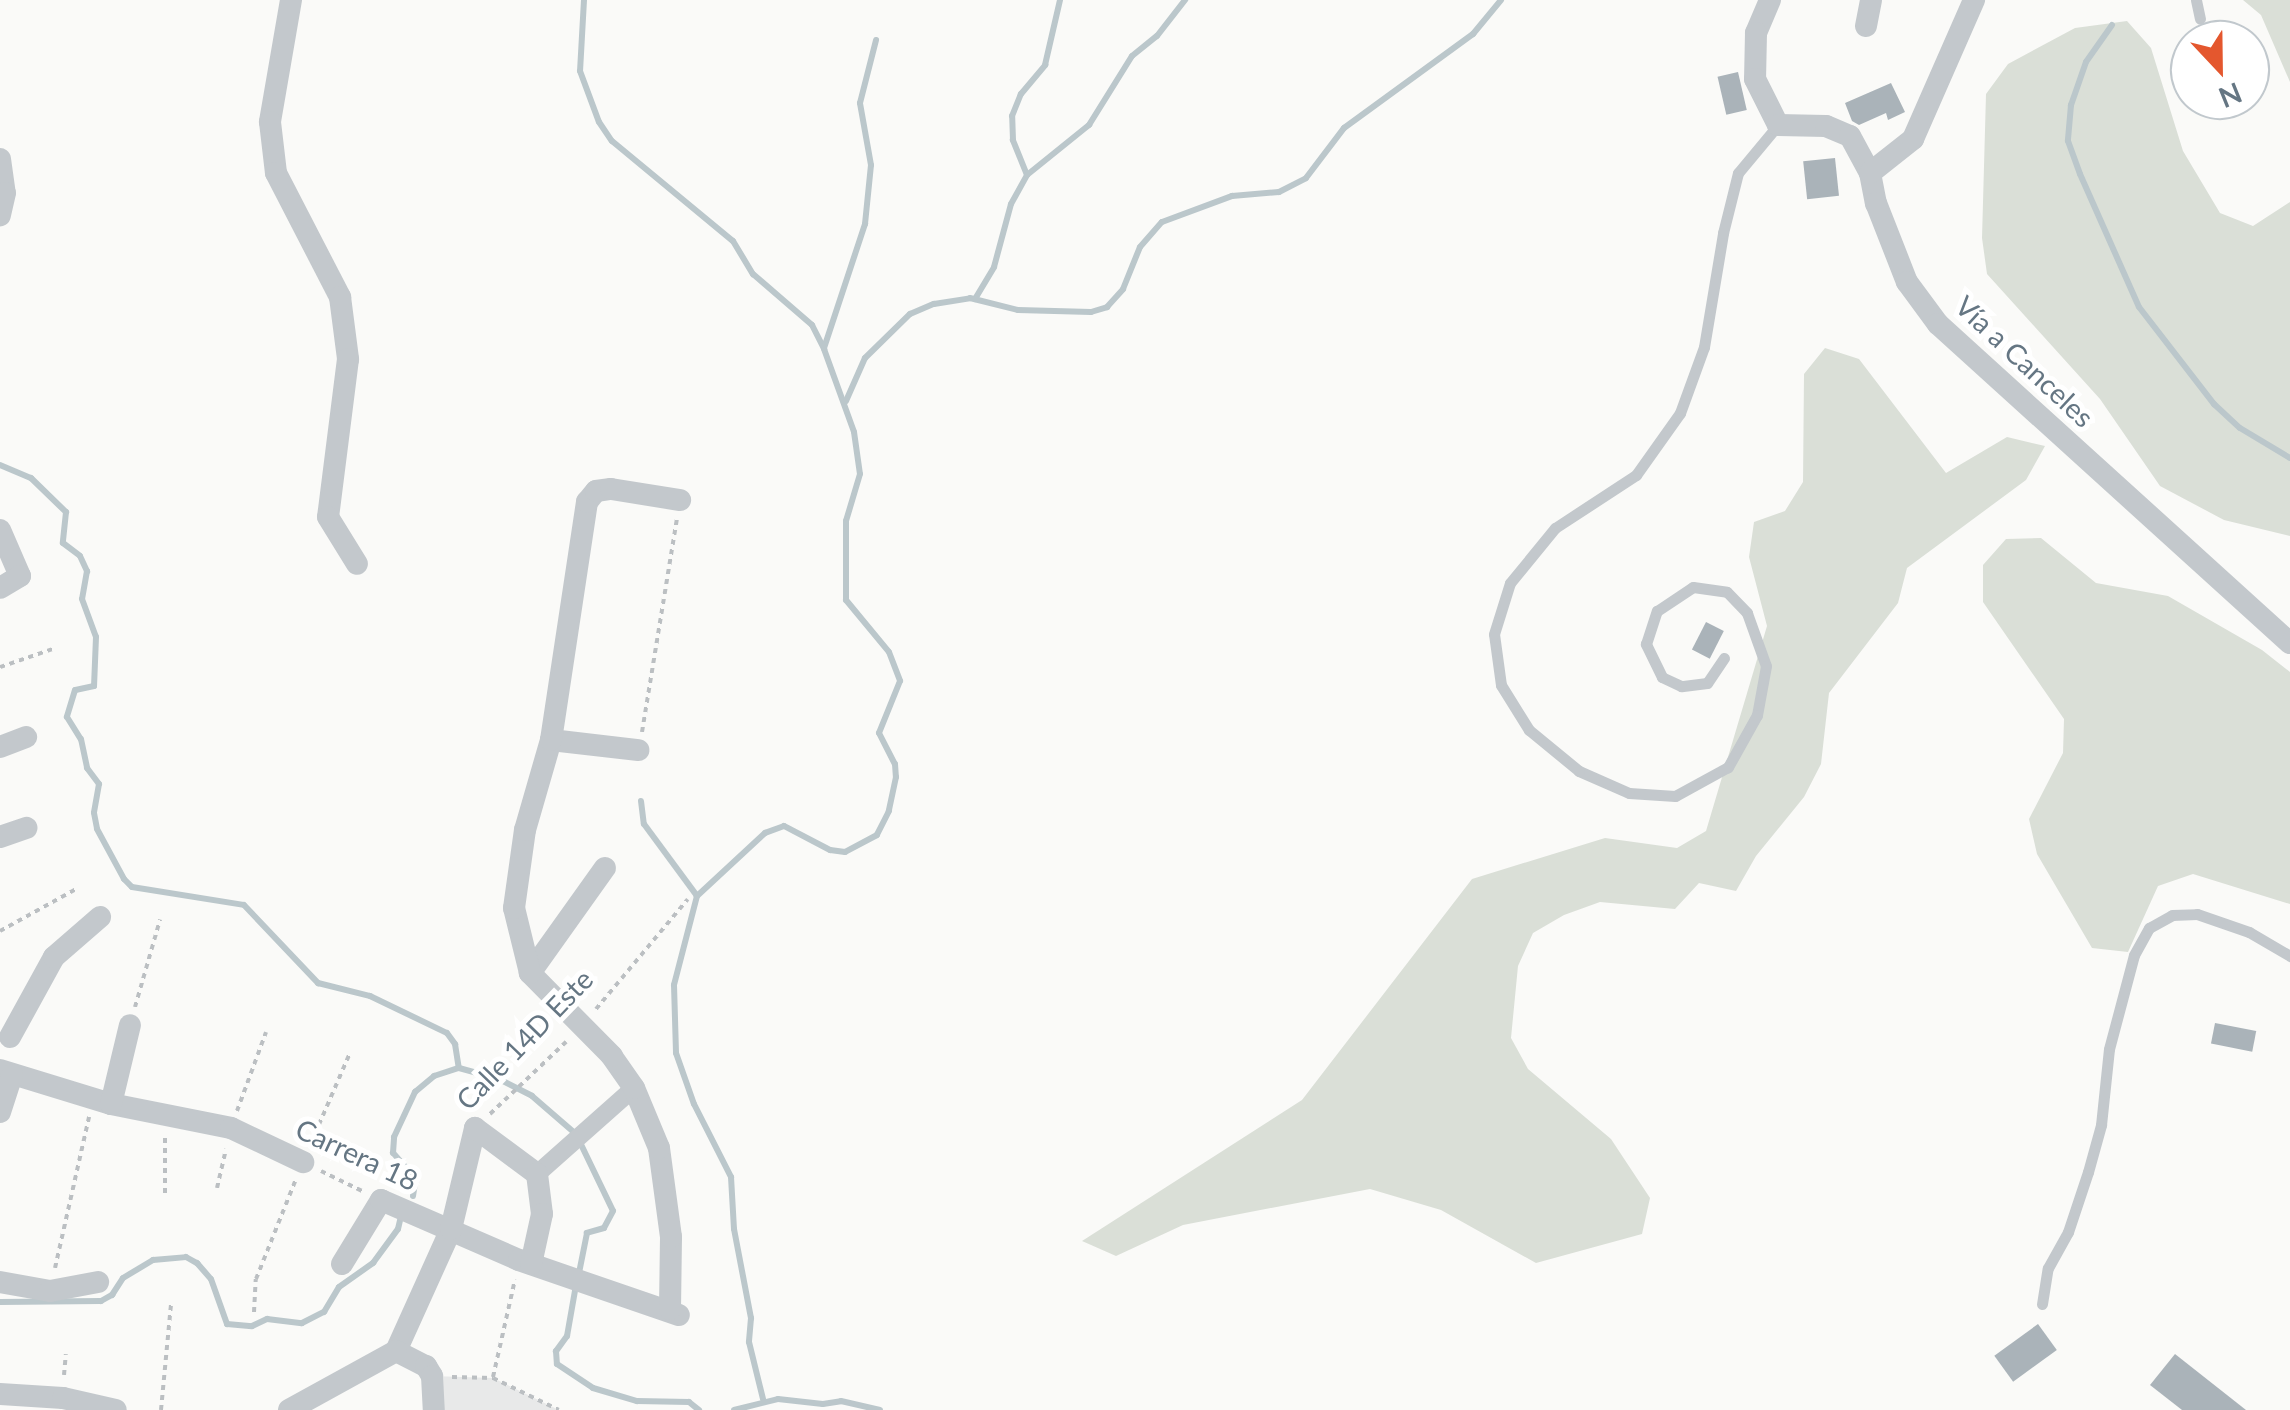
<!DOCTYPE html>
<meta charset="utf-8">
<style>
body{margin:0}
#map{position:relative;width:2290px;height:1410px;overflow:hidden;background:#fafaf8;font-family:Lato,sans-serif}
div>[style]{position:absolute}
.built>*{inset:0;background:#e8e9e9}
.green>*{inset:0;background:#dadfd7}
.stream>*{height:6px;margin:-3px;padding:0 3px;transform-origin:3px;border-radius:3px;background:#bbc7cb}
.building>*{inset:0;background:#aab3b9;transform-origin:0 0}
.path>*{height:4px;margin-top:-2px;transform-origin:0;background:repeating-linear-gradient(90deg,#bbbfc2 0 5px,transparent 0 10px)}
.service>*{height:11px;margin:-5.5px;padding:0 5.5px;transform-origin:5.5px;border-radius:5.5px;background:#c3c8cc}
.pedestrian>*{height:18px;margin:-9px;padding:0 9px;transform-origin:9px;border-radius:9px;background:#c3c8cc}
.minor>*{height:22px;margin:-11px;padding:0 11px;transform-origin:11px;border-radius:11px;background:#c3c8cc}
span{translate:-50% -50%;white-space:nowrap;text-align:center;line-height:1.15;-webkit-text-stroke:10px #fff;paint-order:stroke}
.street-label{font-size:28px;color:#657683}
.north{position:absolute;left:2170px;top:20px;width:100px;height:100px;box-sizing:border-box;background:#fff;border:2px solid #c1c8cd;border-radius:50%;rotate:158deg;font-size:28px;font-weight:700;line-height:40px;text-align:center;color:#657683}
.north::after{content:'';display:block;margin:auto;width:35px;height:45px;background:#e4572e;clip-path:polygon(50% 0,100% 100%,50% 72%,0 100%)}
</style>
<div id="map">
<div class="built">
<div style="clip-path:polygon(432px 1376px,493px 1378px,559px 1410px,434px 1410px)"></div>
</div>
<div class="green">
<div style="clip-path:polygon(2243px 0,2290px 0,2290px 82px,2261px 15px)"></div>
<div style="clip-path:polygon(2127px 21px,2151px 48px,2183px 151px,2220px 213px,2253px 226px,2290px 202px,2290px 536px,2224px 520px,2160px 486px,2100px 399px,1987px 274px,1982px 238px,1986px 94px,2008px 64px,2075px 28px)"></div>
<div style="clip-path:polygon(1825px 348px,1859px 359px,1946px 473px,2007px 437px,2045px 446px,2026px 480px,1907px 568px,1898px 603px,1829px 693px,1821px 764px,1804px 797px,1756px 856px,1736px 891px,1699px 883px,1675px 909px,1600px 902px,1564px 915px,1533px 933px,1518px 966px,1511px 1038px,1528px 1069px,1611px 1139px,1650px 1198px,1642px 1234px,1536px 1263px,1441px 1210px,1370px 1189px,1183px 1225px,1116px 1256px,1082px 1241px,1302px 1100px,1472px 879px,1605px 838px,1677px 848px,1706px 831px,1767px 626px,1749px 557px,1754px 522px,1785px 511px,1803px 482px,1804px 374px)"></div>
<div style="clip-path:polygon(2041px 538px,2096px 583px,2168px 596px,2262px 650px,2290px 672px,2290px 904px,2193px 874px,2158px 886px,2128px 952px,2092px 948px,2037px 854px,2029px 819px,2063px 753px,2064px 719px,1983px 602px,1983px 565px,2006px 539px)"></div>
</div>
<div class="stream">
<div style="left:584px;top:0;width:71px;rotate:93.2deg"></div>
<div style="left:580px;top:71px;width:54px;rotate:69.6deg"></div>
<div style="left:599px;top:122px;width:23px;rotate:56deg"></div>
<div style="left:612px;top:141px;width:157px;rotate:39.6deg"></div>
<div style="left:733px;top:241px;width:39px;rotate:59deg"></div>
<div style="left:753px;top:274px;width:78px;rotate:40.8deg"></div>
<div style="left:812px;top:325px;width:27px;rotate:63deg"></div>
<div style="left:824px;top:349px;width:88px;rotate:70.1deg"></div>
<div style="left:854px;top:432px;width:42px;rotate:81.9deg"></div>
<div style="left:860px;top:474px;width:49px;rotate:106.6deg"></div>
<div style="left:846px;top:521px;width:79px;rotate:90deg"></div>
<div style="left:846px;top:600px;width:67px;rotate:50.4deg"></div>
<div style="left:889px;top:652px;width:31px;rotate:69deg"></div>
<div style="left:900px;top:681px;width:56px;rotate:112deg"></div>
<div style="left:879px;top:733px;width:35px;rotate:63deg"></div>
<div style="left:895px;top:764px;width:13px;rotate:86deg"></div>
<div style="left:896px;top:777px;width:35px;rotate:102deg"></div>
<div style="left:889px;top:811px;width:27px;rotate:117deg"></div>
<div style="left:877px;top:835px;width:36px;rotate:152deg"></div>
<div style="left:845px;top:852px;width:15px;rotate:-172deg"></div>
<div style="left:830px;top:850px;width:52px;rotate:-152.4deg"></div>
<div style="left:784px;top:826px;width:20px;rotate:160deg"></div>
<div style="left:765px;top:833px;width:93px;rotate:137.2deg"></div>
<div style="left:697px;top:896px;width:92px;rotate:104.5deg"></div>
<div style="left:674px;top:985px;width:68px;rotate:88.3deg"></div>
<div style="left:676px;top:1053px;width:54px;rotate:70.6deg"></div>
<div style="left:694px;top:1104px;width:82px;rotate:63.1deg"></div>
<div style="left:731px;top:1177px;width:52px;rotate:86.7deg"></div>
<div style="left:734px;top:1229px;width:91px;rotate:79.2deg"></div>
<div style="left:751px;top:1318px;width:24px;rotate:95deg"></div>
<div style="left:749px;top:1342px;width:59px;rotate:76.2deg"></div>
<div style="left:2112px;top:25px;width:45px;rotate:125.1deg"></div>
<div style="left:2086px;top:62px;width:46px;rotate:109.2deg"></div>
<div style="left:2071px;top:105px;width:36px;rotate:95deg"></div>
<div style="left:2068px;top:141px;width:35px;rotate:70deg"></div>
<div style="left:2080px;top:174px;width:145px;rotate:66.1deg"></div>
<div style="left:2139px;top:307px;width:123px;rotate:52.3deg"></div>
<div style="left:2214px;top:404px;width:35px;rotate:43deg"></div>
<div style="left:2240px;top:428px;width:58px;rotate:31deg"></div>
<div style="left:1027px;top:175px;width:38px;rotate:-112deg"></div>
<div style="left:1013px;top:140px;width:24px;rotate:-92deg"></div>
<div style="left:1012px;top:116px;width:24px;rotate:-68deg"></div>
<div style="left:1021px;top:94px;width:38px;rotate:-50deg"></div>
<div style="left:1045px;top:65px;width:67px;rotate:-77deg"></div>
<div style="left:975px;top:299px;width:37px;rotate:-59deg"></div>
<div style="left:994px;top:267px;width:65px;rotate:-74.9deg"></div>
<div style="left:1011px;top:204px;width:33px;rotate:-61deg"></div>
<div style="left:1027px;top:175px;width:80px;rotate:-38.9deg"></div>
<div style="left:1089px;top:125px;width:81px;rotate:-58.1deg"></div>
<div style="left:1132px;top:56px;width:32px;rotate:-39deg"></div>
<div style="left:1157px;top:36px;width:46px;rotate:-52.1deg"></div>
<div style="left:824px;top:348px;width:131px;rotate:-71.7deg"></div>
<div style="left:865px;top:224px;width:59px;rotate:-84.2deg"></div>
<div style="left:871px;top:165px;width:63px;rotate:-100.1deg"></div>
<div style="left:860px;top:103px;width:65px;rotate:-75.7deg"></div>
<div style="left:846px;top:401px;width:47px;rotate:-66.2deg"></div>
<div style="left:865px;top:358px;width:63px;rotate:-44.4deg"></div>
<div style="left:910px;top:314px;width:26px;rotate:-23deg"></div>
<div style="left:934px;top:304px;width:36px;rotate:-9deg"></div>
<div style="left:970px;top:298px;width:49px;rotate:14deg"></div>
<div style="left:1018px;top:310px;width:73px;rotate:1.6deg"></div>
<div style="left:1091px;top:312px;width:17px;rotate:-17deg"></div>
<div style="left:1107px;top:307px;width:24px;rotate:-48deg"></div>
<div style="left:1123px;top:289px;width:45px;rotate:-68deg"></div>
<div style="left:1140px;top:247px;width:33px;rotate:-49deg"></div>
<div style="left:1162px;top:222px;width:75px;rotate:-20.4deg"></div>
<div style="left:1232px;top:196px;width:47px;rotate:-4.9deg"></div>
<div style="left:1279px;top:192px;width:30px;rotate:-27deg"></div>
<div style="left:1306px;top:178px;width:63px;rotate:-52.8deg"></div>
<div style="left:1344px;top:128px;width:160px;rotate:-36.1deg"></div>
<div style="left:1473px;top:34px;width:44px;rotate:-50.5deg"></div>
<div style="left:0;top:465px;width:34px;rotate:23deg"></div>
<div style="left:31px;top:478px;width:49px;rotate:44.2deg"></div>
<div style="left:66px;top:512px;width:31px;rotate:96deg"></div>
<div style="left:63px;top:543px;width:21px;rotate:37deg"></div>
<div style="left:80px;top:556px;width:17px;rotate:65deg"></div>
<div style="left:87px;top:571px;width:28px;rotate:100deg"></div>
<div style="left:82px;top:599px;width:40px;rotate:69.8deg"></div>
<div style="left:96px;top:637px;width:49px;rotate:92.3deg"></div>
<div style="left:94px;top:686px;width:19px;rotate:168deg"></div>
<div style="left:75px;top:690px;width:28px;rotate:107deg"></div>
<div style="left:67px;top:717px;width:26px;rotate:58deg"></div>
<div style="left:81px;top:739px;width:30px;rotate:78deg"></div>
<div style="left:87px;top:768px;width:20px;rotate:53deg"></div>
<div style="left:99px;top:784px;width:29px;rotate:100deg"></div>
<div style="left:94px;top:813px;width:16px;rotate:79deg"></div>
<div style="left:97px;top:829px;width:57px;rotate:61.6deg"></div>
<div style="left:124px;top:879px;width:11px;rotate:45deg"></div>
<div style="left:132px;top:887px;width:113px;rotate:9.1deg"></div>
<div style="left:244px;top:905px;width:108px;rotate:46.5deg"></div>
<div style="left:318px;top:983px;width:54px;rotate:14deg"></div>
<div style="left:370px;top:996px;width:85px;rotate:25.7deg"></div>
<div style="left:447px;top:1033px;width:14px;rotate:54deg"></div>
<div style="left:455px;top:1044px;width:24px;rotate:81deg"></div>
<div style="left:641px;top:801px;width:23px;rotate:83deg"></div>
<div style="left:644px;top:824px;width:89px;rotate:53.6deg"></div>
<div style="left:413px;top:1196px;width:12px;rotate:-81deg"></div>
<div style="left:415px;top:1184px;width:16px;rotate:-117deg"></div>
<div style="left:408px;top:1170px;width:23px;rotate:-131deg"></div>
<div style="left:393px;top:1153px;width:16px;rotate:-86deg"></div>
<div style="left:394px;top:1137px;width:50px;rotate:-65deg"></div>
<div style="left:415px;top:1092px;width:25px;rotate:-40deg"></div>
<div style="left:434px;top:1076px;width:26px;rotate:-18deg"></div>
<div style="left:459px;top:1068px;width:41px;rotate:15.4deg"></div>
<div style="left:499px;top:1079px;width:37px;rotate:27deg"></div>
<div style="left:532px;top:1096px;width:58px;rotate:40.8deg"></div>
<div style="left:576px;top:1134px;width:85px;rotate:64.3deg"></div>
<div style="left:613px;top:1211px;width:19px;rotate:118deg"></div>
<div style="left:604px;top:1228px;width:18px;rotate:164deg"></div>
<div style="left:587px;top:1233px;width:41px;rotate:101.3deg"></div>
<div style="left:576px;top:1285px;width:52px;rotate:100deg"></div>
<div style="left:567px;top:1336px;width:19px;rotate:126deg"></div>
<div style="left:556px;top:1351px;width:13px;rotate:86deg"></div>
<div style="left:557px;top:1364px;width:43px;rotate:33.7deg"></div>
<div style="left:593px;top:1388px;width:46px;rotate:16.5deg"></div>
<div style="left:637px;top:1401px;width:52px;rotate:1.1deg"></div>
<div style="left:689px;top:1402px;width:13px;rotate:39deg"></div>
<div style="left:0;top:1302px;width:101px;rotate:-0.6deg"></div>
<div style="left:101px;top:1301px;width:13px;rotate:-29deg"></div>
<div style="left:112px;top:1295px;width:20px;rotate:-57deg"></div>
<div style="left:123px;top:1278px;width:35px;rotate:-31deg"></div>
<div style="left:153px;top:1260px;width:33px;rotate:-5deg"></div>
<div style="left:186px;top:1257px;width:13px;rotate:29deg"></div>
<div style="left:197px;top:1263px;width:21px;rotate:49deg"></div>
<div style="left:211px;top:1279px;width:48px;rotate:70.4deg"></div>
<div style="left:227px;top:1324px;width:25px;rotate:5deg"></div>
<div style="left:252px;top:1326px;width:17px;rotate:-25deg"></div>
<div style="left:267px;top:1319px;width:35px;rotate:7deg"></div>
<div style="left:302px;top:1323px;width:25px;rotate:-27deg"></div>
<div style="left:324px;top:1312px;width:29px;rotate:-59deg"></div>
<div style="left:339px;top:1287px;width:42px;rotate:-35.2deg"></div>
<div style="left:373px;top:1263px;width:42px;rotate:-53.7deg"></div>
<div style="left:398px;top:1229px;width:13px;rotate:-77deg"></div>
<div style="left:734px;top:1410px;width:45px;rotate:-14deg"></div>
<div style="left:778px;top:1399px;width:45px;rotate:6.3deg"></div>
<div style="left:823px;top:1404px;width:18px;rotate:-9deg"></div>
<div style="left:841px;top:1401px;width:40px;rotate:13deg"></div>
</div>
<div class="building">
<div style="left:1738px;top:72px;width:39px;height:21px;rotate:77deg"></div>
<div style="clip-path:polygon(1891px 83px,1905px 112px,1888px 120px,1886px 113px,1859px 125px,1852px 121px,1845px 103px)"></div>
<div style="left:1835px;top:158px;width:38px;height:32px;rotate:84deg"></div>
<div style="left:1706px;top:622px;width:20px;height:31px;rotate:27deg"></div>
<div style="left:2215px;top:1023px;width:42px;height:21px;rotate:11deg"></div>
<div style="left:2038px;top:1324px;width:32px;height:54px;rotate:54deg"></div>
<div style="clip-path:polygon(2175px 1354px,2246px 1410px,2182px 1410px,2150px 1385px)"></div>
</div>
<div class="path">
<div style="left:0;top:667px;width:56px;rotate:-18.8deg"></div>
<div style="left:642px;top:732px;width:216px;rotate:-80.7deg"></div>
<div style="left:0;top:931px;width:89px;rotate:-28.9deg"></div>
<div style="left:135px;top:1007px;width:91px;rotate:-74deg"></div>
<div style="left:596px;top:1009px;width:143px;rotate:-50.1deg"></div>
<div style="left:237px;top:1111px;width:84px;rotate:-69.8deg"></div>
<div style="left:490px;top:1114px;width:105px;rotate:-43.5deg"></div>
<div style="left:165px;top:1138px;width:55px;rotate:90deg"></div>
<div style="left:311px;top:1143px;width:96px;rotate:-66.6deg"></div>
<div style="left:321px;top:1171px;width:46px;rotate:26deg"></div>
<div style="left:217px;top:1188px;width:40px;rotate:-77deg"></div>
<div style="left:55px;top:1268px;width:155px;rotate:-77.3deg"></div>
<div style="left:254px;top:1312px;width:33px;rotate:-87deg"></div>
<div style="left:256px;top:1279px;width:108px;rotate:-68.2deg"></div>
<div style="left:64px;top:1375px;width:21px;rotate:-85deg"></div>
<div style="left:452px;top:1377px;width:41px;rotate:1.4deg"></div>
<div style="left:493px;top:1378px;width:73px;rotate:25.9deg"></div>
<div style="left:493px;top:1377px;width:100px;rotate:-77.3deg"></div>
<div style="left:161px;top:1410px;width:106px;rotate:-84.6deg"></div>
</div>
<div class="service">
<div style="left:2196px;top:0;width:19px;rotate:78deg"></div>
<div style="left:1724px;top:658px;width:30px;rotate:124deg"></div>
<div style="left:1707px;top:683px;width:26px;rotate:173deg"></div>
<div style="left:1681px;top:686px;width:21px;rotate:-155deg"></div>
<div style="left:1662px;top:677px;width:37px;rotate:-116deg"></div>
<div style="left:1646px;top:644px;width:35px;rotate:-72deg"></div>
<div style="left:1657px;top:611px;width:43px;rotate:-33.7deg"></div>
<div style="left:1693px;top:587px;width:34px;rotate:8deg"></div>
<div style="left:1727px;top:592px;width:29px;rotate:46deg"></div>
<div style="left:1747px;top:613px;width:56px;rotate:70.3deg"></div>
<div style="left:1766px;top:666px;width:50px;rotate:100.4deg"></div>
<div style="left:1757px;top:715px;width:60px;rotate:119.1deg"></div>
<div style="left:1728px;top:767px;width:60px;rotate:151.3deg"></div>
<div style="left:1675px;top:796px;width:46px;rotate:-176.3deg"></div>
<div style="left:1629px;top:793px;width:55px;rotate:-156.3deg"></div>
<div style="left:1579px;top:771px;width:65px;rotate:-140.6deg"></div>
<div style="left:1529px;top:730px;width:53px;rotate:-121.9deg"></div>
<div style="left:1501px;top:685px;width:51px;rotate:-97.8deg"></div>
<div style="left:1494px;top:634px;width:53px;rotate:-72.6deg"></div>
<div style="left:1510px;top:583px;width:71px;rotate:-50.7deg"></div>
<div style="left:1555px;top:528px;width:97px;rotate:-33.2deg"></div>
<div style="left:1636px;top:475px;width:76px;rotate:-54.6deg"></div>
<div style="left:1680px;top:413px;width:70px;rotate:-70deg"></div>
<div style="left:1704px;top:347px;width:116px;rotate:-80.5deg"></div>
<div style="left:1723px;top:233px;width:62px;rotate:-76deg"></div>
<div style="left:1738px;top:173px;width:62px;rotate:-50.2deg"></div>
<div style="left:2042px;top:1304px;width:36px;rotate:-81deg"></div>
<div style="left:2048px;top:1268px;width:41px;rotate:-60.9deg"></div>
<div style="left:2068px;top:1232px;width:63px;rotate:-71.6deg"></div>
<div style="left:2088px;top:1172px;width:49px;rotate:-74.5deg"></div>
<div style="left:2101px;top:1125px;width:76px;rotate:-84deg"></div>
<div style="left:2109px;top:1049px;width:97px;rotate:-75.1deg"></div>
<div style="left:2134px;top:955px;width:31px;rotate:-61deg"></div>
<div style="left:2149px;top:928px;width:26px;rotate:-29deg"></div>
<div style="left:2172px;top:915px;width:25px;rotate:-2deg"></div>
<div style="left:2197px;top:914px;width:55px;rotate:19.1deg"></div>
<div style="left:2249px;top:932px;width:48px;rotate:30.3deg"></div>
</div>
<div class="pedestrian">
<div style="left:537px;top:1174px;width:130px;rotate:-41.6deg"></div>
</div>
<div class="minor">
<div style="left:291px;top:0;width:124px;rotate:99.8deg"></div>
<div style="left:270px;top:122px;width:51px;rotate:83.3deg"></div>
<div style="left:276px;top:173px;width:140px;rotate:62.7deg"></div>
<div style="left:340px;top:297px;width:63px;rotate:82.6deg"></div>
<div style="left:348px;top:359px;width:159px;rotate:97.2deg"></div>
<div style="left:328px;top:517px;width:55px;rotate:58.3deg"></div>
<div style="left:1770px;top:0;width:36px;rotate:113deg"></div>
<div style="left:1756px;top:33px;width:46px;rotate:91.2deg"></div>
<div style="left:1755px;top:79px;width:51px;rotate:63.4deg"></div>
<div style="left:1778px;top:125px;width:48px;rotate:1.2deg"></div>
<div style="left:1826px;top:126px;width:26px;rotate:23deg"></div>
<div style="left:1850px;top:136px;width:42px;rotate:61.6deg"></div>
<div style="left:1870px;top:173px;width:31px;rotate:79deg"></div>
<div style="left:1876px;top:203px;width:85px;rotate:68.6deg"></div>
<div style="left:1907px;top:282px;width:52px;rotate:53.6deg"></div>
<div style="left:1938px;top:324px;width:475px;rotate:42.2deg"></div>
<div style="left:1866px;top:26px;width:26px;rotate:-79deg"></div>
<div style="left:0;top:159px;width:34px;rotate:82deg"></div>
<div style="left:5px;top:193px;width:23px;rotate:103deg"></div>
<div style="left:1870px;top:173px;width:55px;rotate:-38.3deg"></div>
<div style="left:1913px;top:139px;width:152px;rotate:-66.3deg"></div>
<div style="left:0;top:530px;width:50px;rotate:66.5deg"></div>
<div style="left:20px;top:576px;width:23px;rotate:149deg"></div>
<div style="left:551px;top:740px;width:88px;rotate:6.6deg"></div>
<div style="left:0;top:747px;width:28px;rotate:-21deg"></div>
<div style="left:0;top:837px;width:28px;rotate:-19deg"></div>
<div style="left:530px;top:973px;width:129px;rotate:-54.5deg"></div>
<div style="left:10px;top:1037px;width:91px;rotate:-61.2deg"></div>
<div style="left:54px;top:957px;width:61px;rotate:-41deg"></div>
<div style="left:0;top:1070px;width:116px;rotate:17deg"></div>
<div style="left:111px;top:1104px;width:122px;rotate:11.3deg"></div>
<div style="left:231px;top:1128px;width:80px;rotate:25.3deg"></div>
<div style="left:111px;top:1104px;width:81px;rotate:-76.5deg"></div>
<div style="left:0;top:1112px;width:39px;rotate:-72deg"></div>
<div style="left:342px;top:1264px;width:75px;rotate:-58.6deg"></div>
<div style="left:381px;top:1200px;width:150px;rotate:23.5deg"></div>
<div style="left:519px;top:1260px;width:169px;rotate:19deg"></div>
<div style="left:0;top:1282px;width:51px;rotate:10.2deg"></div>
<div style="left:50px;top:1291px;width:49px;rotate:-10.6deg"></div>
<div style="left:670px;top:1309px;width:72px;rotate:-89.2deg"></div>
<div style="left:671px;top:1237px;width:90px;rotate:-97.7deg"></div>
<div style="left:659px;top:1148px;width:65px;rotate:-112.6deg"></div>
<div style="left:634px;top:1088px;width:39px;rotate:-125deg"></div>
<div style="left:612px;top:1056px;width:117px;rotate:-134.7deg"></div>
<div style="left:530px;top:973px;width:67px;rotate:-103.8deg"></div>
<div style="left:514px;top:908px;width:79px;rotate:-82deg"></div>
<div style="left:525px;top:830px;width:94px;rotate:-73.9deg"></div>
<div style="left:551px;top:740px;width:241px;rotate:-81.4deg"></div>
<div style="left:587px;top:502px;width:14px;rotate:-51deg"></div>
<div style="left:596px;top:491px;width:15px;rotate:-8deg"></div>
<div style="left:611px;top:489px;width:70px;rotate:9.1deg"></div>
<div style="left:396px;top:1351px;width:134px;rotate:-65.7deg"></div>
<div style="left:451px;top:1229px;width:104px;rotate:-76.6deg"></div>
<div style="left:475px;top:1128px;width:77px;rotate:36.6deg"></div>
<div style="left:537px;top:1174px;width:40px;rotate:82.9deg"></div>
<div style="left:542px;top:1214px;width:51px;rotate:102.4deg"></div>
<div style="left:396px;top:1351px;width:34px;rotate:27deg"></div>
<div style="left:426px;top:1366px;width:12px;rotate:59deg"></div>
<div style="left:432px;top:1376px;width:34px;rotate:87deg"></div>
<div style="left:0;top:1394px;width:63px;rotate:3.6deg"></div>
<div style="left:63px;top:1398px;width:54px;rotate:12.8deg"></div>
<div style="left:289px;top:1410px;width:122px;rotate:-28.9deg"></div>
</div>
<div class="street-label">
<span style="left:2025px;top:361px;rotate:43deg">Vía a Canceles</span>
<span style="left:524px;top:1039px;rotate:-46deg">Calle 14D Este</span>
<span style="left:357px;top:1154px;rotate:25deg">Carrera 18</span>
</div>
<div class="north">N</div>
</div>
